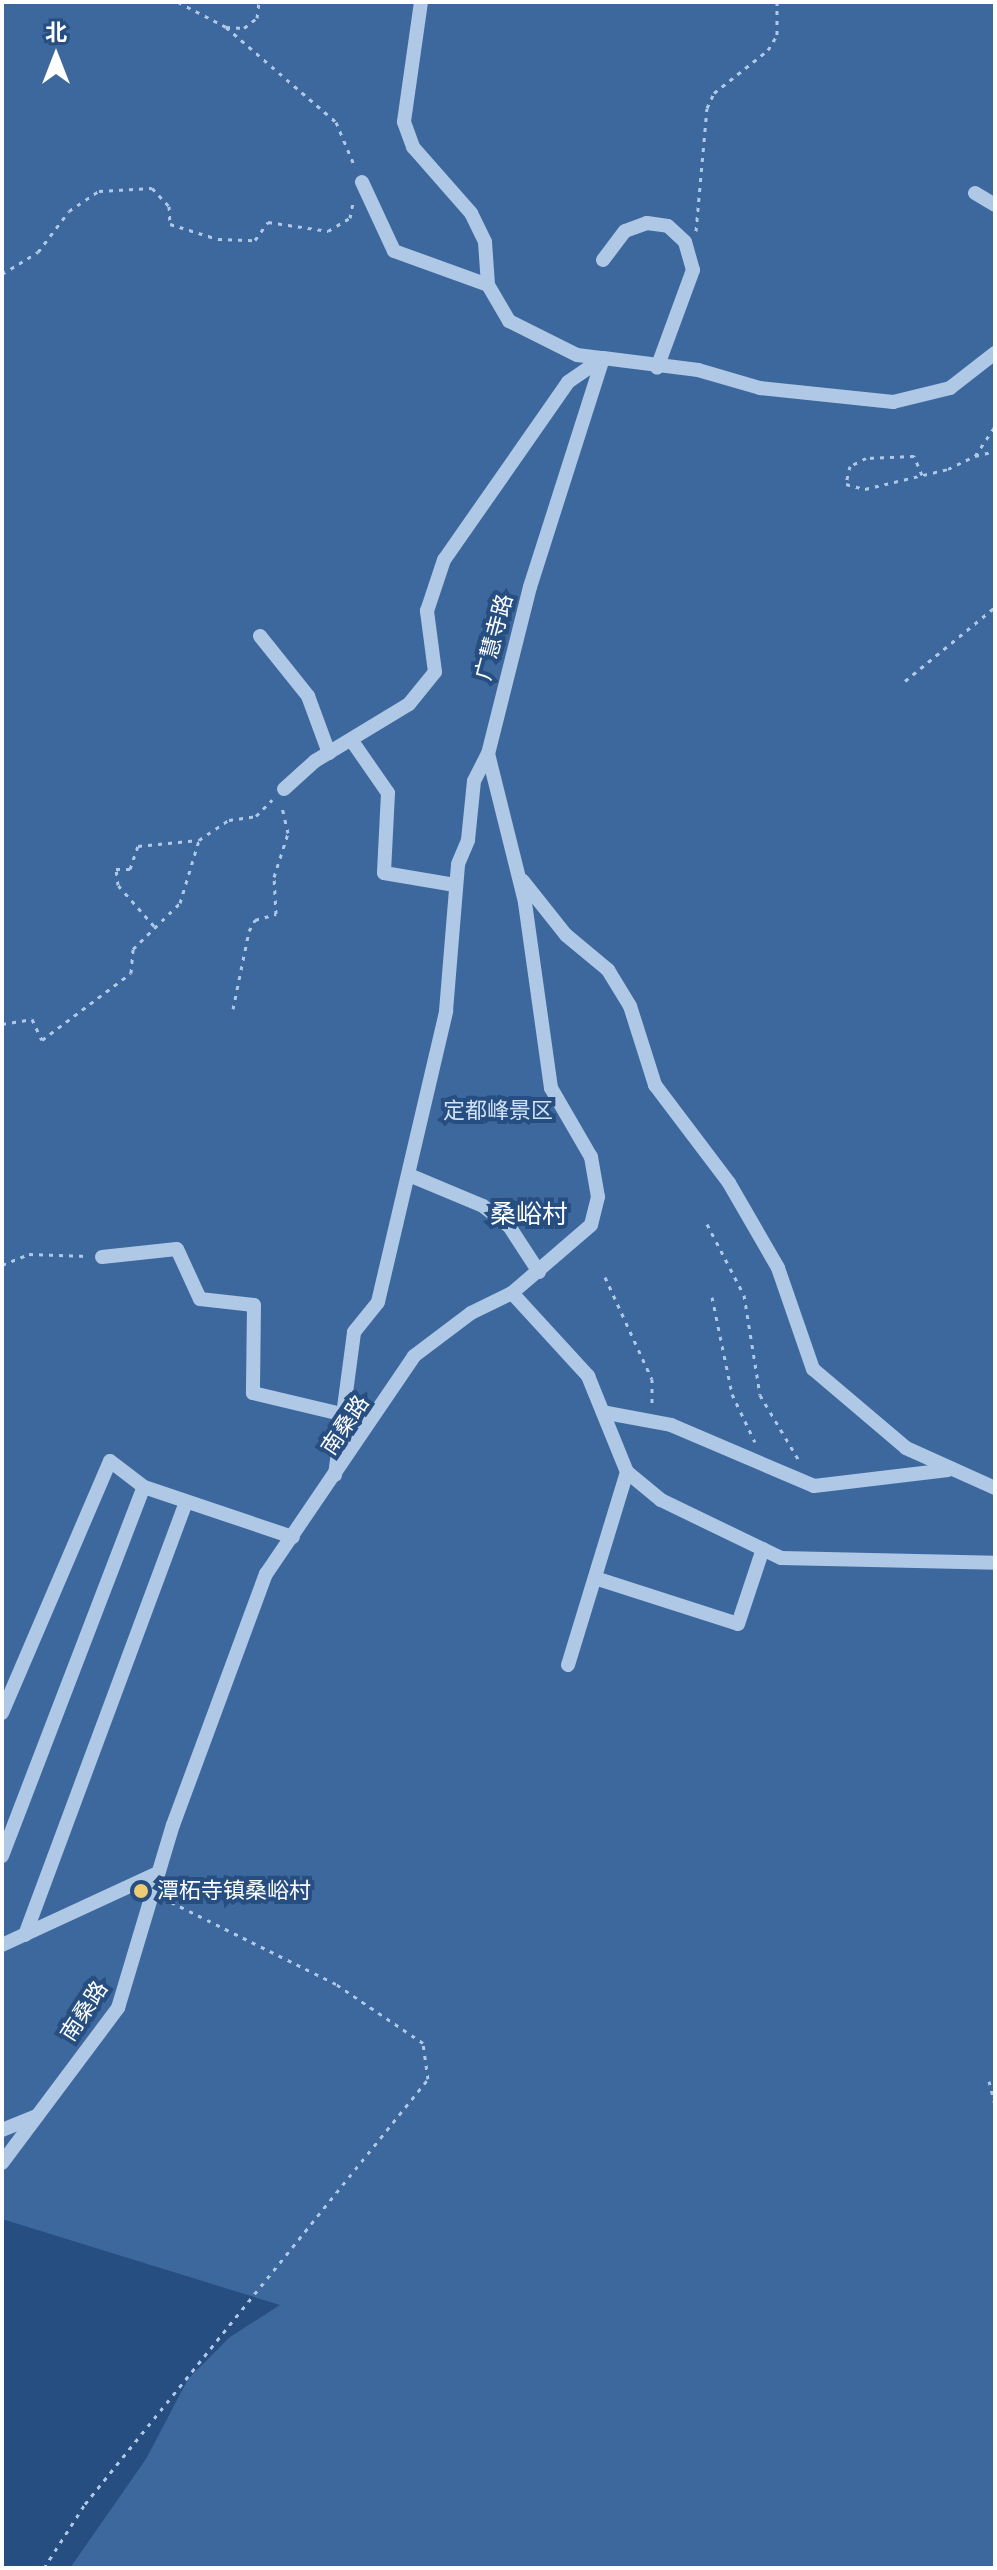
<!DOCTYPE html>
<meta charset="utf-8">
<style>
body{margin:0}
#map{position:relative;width:997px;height:2570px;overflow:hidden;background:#274e81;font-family:"Archivo Narrow","Noto Sans SC",sans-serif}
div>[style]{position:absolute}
.green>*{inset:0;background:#3c689e}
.path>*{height:3px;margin-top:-1.5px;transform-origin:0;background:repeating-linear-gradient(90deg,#afc8e6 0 4px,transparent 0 10px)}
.minor>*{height:14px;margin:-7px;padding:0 7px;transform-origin:7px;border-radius:7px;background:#afc8e6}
.dots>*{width:22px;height:22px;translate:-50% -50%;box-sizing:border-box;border:4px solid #274e81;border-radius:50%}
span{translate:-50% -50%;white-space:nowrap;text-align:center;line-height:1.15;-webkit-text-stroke:8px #274e81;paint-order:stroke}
.street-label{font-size:22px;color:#fff}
.park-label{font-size:22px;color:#d2e2f5}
.poi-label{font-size:22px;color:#fff}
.left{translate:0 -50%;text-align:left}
.quarter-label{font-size:26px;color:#fff}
.frame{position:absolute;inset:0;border:4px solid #fff;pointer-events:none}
.north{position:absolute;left:16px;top:16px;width:80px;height:80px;-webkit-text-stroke:6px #274e81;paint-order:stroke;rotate:0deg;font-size:22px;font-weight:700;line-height:32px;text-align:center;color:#fff}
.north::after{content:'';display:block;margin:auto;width:28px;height:36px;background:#fff;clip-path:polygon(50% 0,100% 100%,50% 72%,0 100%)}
</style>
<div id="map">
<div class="green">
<div style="clip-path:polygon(2px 2px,995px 2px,995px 2568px,70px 2568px,146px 2459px,188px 2379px,230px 2337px,280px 2305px,2px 2219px)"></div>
</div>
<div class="path">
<div style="left:178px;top:2px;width:54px;rotate:27.5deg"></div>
<div style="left:226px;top:27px;width:145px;rotate:40.8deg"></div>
<div style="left:336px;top:122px;width:49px;rotate:67.1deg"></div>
<div style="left:226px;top:27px;width:18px;rotate:3deg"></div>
<div style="left:244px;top:28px;width:16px;rotate:-38deg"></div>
<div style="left:257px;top:18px;width:16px;rotate:-83deg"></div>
<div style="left:696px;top:231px;width:123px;rotate:-84.9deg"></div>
<div style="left:707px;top:108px;width:17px;rotate:-65deg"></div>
<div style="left:714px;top:93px;width:69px;rotate:-38.5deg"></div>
<div style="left:768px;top:50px;width:17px;rotate:-59deg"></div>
<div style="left:777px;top:35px;width:33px;rotate:-90deg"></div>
<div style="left:2px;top:274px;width:42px;rotate:-31.4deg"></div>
<div style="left:38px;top:252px;width:51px;rotate:-52.9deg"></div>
<div style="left:69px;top:211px;width:36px;rotate:-34deg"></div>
<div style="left:99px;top:191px;width:53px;rotate:-3.2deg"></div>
<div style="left:152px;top:188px;width:25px;rotate:47deg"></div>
<div style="left:169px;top:206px;width:18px;rotate:87deg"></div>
<div style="left:170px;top:224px;width:50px;rotate:17.4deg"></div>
<div style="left:218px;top:239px;width:37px;rotate:2deg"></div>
<div style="left:255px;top:240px;width:22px;rotate:-54deg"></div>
<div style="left:268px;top:222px;width:61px;rotate:8.5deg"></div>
<div style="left:328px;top:231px;width:26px;rotate:-31deg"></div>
<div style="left:350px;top:218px;width:15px;rotate:-79deg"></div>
<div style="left:975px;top:456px;width:21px;rotate:-14deg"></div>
<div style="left:922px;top:475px;width:21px;rotate:-113deg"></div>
<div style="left:914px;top:456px;width:48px;rotate:177.6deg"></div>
<div style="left:866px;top:458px;width:18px;rotate:153deg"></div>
<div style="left:850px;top:466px;width:18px;rotate:103deg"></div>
<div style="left:846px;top:484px;width:20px;rotate:15deg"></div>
<div style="left:865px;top:489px;width:85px;rotate:-13.5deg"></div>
<div style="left:948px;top:469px;width:30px;rotate:-26deg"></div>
<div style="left:975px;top:456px;width:36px;rotate:-56deg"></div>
<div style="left:905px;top:681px;width:117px;rotate:-39.4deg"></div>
<div style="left:154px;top:926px;width:55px;rotate:-131.3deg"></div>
<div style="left:118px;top:885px;width:16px;rotate:-97deg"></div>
<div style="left:116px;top:869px;width:14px"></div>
<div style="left:130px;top:869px;width:24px;rotate:-71deg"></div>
<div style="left:138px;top:846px;width:61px;rotate:-5.6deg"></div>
<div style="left:199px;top:840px;width:36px;rotate:-34deg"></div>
<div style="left:229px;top:820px;width:27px;rotate:-8deg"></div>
<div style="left:256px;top:816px;width:23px;rotate:-45deg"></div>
<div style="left:995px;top:947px;width:13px;rotate:90deg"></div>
<div style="left:233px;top:1009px;width:80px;rotate:-78.4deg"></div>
<div style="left:249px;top:931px;width:13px;rotate:-61deg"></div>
<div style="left:255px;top:920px;width:22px;rotate:-16deg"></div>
<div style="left:276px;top:914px;width:37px;rotate:-93deg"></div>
<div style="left:274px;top:877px;width:46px;rotate:-72.3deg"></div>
<div style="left:288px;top:833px;width:27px;rotate:-103deg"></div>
<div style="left:2px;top:1024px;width:30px;rotate:-9deg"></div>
<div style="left:32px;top:1019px;width:23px;rotate:65deg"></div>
<div style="left:42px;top:1040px;width:111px;rotate:-37deg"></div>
<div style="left:131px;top:973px;width:24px;rotate:-85deg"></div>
<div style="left:133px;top:949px;width:66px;rotate:-44.4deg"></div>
<div style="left:180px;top:903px;width:66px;rotate:-73.2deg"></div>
<div style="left:707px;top:1224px;width:80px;rotate:62.5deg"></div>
<div style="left:744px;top:1295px;width:101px;rotate:80.9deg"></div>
<div style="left:760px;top:1395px;width:78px;rotate:59.2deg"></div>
<div style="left:2px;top:1265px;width:29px;rotate:-22deg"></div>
<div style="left:29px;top:1254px;width:59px;rotate:1.9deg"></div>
<div style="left:605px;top:1277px;width:112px;rotate:65.3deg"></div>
<div style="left:652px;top:1379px;width:28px;rotate:90deg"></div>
<div style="left:712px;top:1297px;width:99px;rotate:78.3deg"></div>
<div style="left:732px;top:1394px;width:53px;rotate:64.4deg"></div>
<div style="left:989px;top:2081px;width:25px;rotate:76deg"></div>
<div style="left:44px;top:2568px;width:76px;rotate:-57.4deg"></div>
<div style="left:85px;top:2504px;width:546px;rotate:-51.09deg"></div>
<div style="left:428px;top:2079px;width:36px;rotate:-98deg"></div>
<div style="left:423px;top:2043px;width:105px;rotate:-145.9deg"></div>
<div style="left:336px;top:1984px;width:189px;rotate:-153.6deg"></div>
</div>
<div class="minor">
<div style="left:421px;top:2px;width:121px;rotate:98.1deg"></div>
<div style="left:404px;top:122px;width:27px;rotate:70deg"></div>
<div style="left:413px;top:147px;width:88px;rotate:48.7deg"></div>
<div style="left:471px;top:213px;width:32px;rotate:64deg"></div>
<div style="left:485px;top:242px;width:43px;rotate:86deg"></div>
<div style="left:362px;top:182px;width:76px;rotate:65.1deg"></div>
<div style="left:394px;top:251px;width:100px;rotate:19.9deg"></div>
<div style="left:488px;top:285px;width:42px;rotate:59.7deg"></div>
<div style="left:509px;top:321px;width:76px;rotate:26.6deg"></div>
<div style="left:577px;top:355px;width:26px;rotate:7deg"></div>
<div style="left:975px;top:193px;width:23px;rotate:31deg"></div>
<div style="left:603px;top:260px;width:36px;rotate:-53deg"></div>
<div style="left:625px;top:231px;width:23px;rotate:-20deg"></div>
<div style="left:647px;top:223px;width:21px;rotate:8deg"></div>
<div style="left:668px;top:226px;width:23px;rotate:43deg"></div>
<div style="left:685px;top:242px;width:29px;rotate:74deg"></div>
<div style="left:693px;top:270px;width:104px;rotate:110.2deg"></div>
<div style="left:260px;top:636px;width:77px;rotate:51.3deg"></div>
<div style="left:308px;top:696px;width:61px;rotate:69.8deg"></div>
<div style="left:352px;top:741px;width:63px;rotate:55.3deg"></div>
<div style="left:388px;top:793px;width:80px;rotate:92.9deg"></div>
<div style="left:384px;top:873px;width:72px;rotate:9.6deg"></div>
<div style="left:284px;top:789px;width:42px;rotate:-42.1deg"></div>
<div style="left:315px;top:761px;width:110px;rotate:-31.2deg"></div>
<div style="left:409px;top:704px;width:41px;rotate:-50.9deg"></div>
<div style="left:435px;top:672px;width:62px;rotate:-97.5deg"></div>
<div style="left:427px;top:611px;width:54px;rotate:-71.6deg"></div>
<div style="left:444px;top:560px;width:217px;rotate:-55.1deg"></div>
<div style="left:568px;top:382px;width:42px;rotate:-34.4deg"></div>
<div style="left:523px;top:881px;width:69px;rotate:51.5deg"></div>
<div style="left:566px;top:935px;width:55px;rotate:39.8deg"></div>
<div style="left:608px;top:970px;width:42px;rotate:58.6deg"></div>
<div style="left:630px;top:1006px;width:83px;rotate:72.4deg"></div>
<div style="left:655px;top:1085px;width:123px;rotate:52.9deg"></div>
<div style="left:729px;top:1183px;width:98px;rotate:60deg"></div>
<div style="left:778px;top:1268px;width:107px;rotate:70.9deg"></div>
<div style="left:813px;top:1369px;width:122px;rotate:40.3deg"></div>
<div style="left:906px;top:1448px;width:98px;rotate:24.2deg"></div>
<div style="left:409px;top:1175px;width:80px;rotate:22.7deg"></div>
<div style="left:483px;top:1206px;width:33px;rotate:38deg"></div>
<div style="left:509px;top:1226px;width:55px;rotate:56.9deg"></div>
<div style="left:102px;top:1257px;width:75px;rotate:-6.1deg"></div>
<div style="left:177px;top:1249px;width:55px;rotate:65.3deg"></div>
<div style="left:200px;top:1299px;width:54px;rotate:6.3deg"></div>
<div style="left:254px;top:1305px;width:88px;rotate:90.7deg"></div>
<div style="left:253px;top:1393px;width:90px;rotate:13.4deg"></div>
<div style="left:512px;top:1293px;width:104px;rotate:-40.7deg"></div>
<div style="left:591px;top:1225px;width:29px;rotate:-76deg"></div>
<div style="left:598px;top:1197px;width:41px;rotate:-99.9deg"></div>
<div style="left:591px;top:1157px;width:80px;rotate:-120.1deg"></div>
<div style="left:551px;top:1088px;width:188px;rotate:-98deg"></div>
<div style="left:525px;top:902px;width:153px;rotate:-104deg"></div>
<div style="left:488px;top:754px;width:172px;rotate:-75.9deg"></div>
<div style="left:530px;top:587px;width:240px;rotate:-72.3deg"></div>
<div style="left:603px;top:358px;width:96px;rotate:7.2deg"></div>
<div style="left:698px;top:370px;width:65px;rotate:16.2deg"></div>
<div style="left:760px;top:388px;width:134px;rotate:6deg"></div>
<div style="left:893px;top:402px;width:59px;rotate:-13.8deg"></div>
<div style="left:950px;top:388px;width:57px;rotate:-37.9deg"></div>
<div style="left:607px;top:1413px;width:65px;rotate:10.6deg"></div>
<div style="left:671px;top:1425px;width:155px;rotate:23.1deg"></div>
<div style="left:814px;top:1486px;width:135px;rotate:-6.8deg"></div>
<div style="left:335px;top:1475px;width:144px;rotate:-82.4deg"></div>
<div style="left:354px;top:1332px;width:38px;rotate:-51deg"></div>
<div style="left:378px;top:1302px;width:299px;rotate:-76.8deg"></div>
<div style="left:446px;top:1011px;width:147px;rotate:-85.3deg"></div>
<div style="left:458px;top:864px;width:26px;rotate:-67deg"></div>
<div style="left:468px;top:840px;width:59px;rotate:-84.2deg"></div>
<div style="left:474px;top:781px;width:30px;rotate:-63deg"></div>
<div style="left:595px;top:1578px;width:150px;rotate:17.8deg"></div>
<div style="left:738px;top:1624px;width:79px;rotate:-71.6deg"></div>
<div style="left:568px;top:1665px;width:202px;rotate:-73deg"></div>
<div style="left:2px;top:1713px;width:274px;rotate:-66.8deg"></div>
<div style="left:110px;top:1461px;width:43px;rotate:37.4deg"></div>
<div style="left:144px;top:1487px;width:157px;rotate:18.6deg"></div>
<div style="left:2px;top:1856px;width:395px;rotate:-69deg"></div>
<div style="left:25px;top:1935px;width:462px;rotate:-69.6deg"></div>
<div style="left:2px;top:1945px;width:172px;rotate:-24.8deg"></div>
<div style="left:2px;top:2130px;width:38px;rotate:-22deg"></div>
<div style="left:2px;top:2163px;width:194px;rotate:-53.2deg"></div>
<div style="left:118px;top:2008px;width:191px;rotate:-73.3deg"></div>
<div style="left:173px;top:1825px;width:268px;rotate:-69.7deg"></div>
<div style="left:266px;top:1574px;width:263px;rotate:-55.8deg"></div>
<div style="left:414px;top:1356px;width:71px;rotate:-37deg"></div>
<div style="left:471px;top:1313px;width:46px;rotate:-26deg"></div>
<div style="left:512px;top:1293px;width:113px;rotate:47.5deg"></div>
<div style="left:588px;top:1376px;width:104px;rotate:67.9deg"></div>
<div style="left:627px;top:1472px;width:44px;rotate:39.5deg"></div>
<div style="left:661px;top:1500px;width:133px;rotate:25.8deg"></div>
<div style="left:781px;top:1558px;width:214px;rotate:1.3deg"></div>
</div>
<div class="dots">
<div style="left:141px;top:1891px;background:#eecb75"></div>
</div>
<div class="street-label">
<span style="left:494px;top:637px;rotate:-75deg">广慧寺路</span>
<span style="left:345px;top:1425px;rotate:-56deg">南桑路</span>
<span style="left:84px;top:2011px;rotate:-57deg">南桑路</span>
</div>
<div class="park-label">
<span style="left:498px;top:1111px">定都峰景区</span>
</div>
<div class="poi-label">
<span class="left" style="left:157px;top:1891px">潭柘寺镇桑峪村</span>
</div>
<div class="quarter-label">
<span style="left:529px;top:1214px">桑峪村</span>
</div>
<div class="frame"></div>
<div class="north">北</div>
</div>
